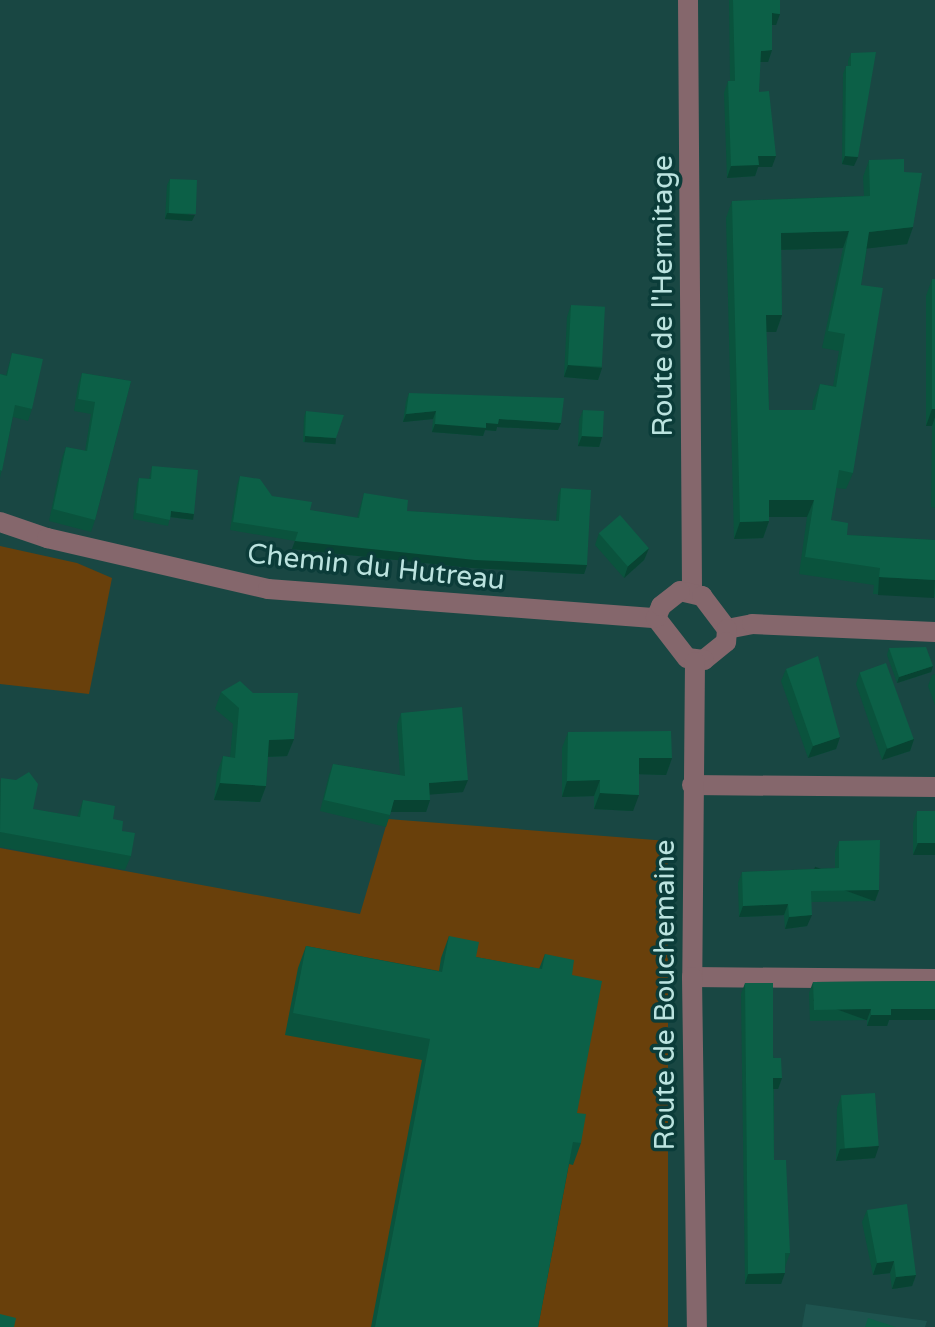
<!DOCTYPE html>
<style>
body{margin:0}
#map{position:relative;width:935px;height:1327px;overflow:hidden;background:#194743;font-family:"Varela Round",sans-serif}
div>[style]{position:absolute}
.built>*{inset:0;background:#1e544f}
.green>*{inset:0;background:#69400b}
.minor>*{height:20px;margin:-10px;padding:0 10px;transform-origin:10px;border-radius:10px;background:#85676c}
.tertiary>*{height:20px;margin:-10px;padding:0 10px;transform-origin:10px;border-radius:10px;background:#85676c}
.wall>*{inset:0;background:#0a533d}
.shaded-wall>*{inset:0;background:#084332;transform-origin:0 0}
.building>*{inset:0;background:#0c6047;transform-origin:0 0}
span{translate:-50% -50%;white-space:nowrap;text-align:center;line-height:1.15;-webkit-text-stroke:7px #0b3c39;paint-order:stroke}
.street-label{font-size:28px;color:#bbe3df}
</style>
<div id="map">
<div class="built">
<div style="clip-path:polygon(806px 1304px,927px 1321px,925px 1327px,802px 1327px)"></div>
</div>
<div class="green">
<div style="clip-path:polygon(0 546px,77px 563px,112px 578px,89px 694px,0 684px)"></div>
<div style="clip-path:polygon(388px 819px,668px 841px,668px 1327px,0 1327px,0 848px,360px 914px)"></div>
</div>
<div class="minor">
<div style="left:727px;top:629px;width:25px;rotate:-11deg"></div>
<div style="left:752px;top:624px;width:183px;rotate:2.5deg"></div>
<div style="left:692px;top:785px;width:243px;rotate:0.5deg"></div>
<div style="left:692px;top:977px;width:243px;rotate:0.5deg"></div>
</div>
<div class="tertiary">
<div style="left:688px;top:0;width:591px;rotate:89.61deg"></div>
<div style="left:0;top:522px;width:50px;rotate:18.8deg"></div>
<div style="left:47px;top:538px;width:227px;rotate:13deg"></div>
<div style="left:268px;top:589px;width:389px;rotate:4.3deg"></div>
<div style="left:680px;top:591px;width:23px;rotate:13deg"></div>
<div style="left:702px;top:596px;width:41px;rotate:52.9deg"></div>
<div style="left:727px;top:629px;width:13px;rotate:94deg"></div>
<div style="left:726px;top:642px;width:28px;rotate:141deg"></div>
<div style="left:704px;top:660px;width:17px;rotate:-173deg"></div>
<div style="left:687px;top:658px;width:51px;rotate:-127.8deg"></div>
<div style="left:656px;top:618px;width:13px;rotate:-67deg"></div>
<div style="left:661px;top:606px;width:24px;rotate:-38deg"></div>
<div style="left:695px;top:662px;width:315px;rotate:90.5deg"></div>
<div style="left:692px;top:977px;width:350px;rotate:89.2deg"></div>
</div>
<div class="wall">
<div style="clip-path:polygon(729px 0,780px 0,776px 25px,772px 25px,772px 50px,768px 62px,760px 62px,759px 92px,772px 167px,758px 167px,755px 176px,727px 178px,724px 93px,728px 81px,730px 81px)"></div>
<div style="clip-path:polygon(851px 53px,854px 166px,842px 164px,843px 74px,846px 66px,848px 66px,848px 61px)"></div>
<div style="clip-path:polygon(evenodd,869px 160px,904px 172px,913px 227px,907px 244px,867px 248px,861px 285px,853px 473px,846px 489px,836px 488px,831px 520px,847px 535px,935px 540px,935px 597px,873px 594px,874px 585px,799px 574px,807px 517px,769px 517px,769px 521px,763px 538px,734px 539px,726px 218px,732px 201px,864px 196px,863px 177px,869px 160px,843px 248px,822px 348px,839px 351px,833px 386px,820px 384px,813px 401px,812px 410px,769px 410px,766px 332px,776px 332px,782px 315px,781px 250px,843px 248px)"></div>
<div style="clip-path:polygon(170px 179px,192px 221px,165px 219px,167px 185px)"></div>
<div style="clip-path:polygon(932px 279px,935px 279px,935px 508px,931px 507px,932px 426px,926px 426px,926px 296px)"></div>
<div style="clip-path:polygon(571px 305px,602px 368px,598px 380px,564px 377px,567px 317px)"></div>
<div style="clip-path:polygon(12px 353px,32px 409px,28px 421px,13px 417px,0 478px,0 374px,6px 375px)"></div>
<div style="clip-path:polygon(82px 373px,131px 381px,95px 520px,91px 532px,49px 521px,62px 458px,66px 447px,85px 451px,91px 414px,74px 411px,78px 385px)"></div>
<div style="clip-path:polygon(409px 393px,558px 430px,497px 427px,496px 431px,485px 430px,483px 436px,432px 432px,433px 419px,403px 422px,406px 401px)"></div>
<div style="clip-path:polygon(583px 410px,602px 437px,599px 447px,578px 446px,579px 420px)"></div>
<div style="clip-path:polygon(306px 411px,333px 444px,303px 442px,304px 417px)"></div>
<div style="clip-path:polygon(152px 466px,194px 514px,192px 520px,170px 517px,168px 526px,133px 519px,137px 484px,139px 478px,149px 479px)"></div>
<div style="clip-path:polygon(240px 476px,272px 496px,310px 510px,357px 518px,364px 493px,407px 511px,556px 521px,558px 496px,561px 488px,587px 565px,584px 574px,472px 568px,292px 549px,295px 541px,230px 530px,237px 485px)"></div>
<div style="clip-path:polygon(599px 533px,649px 548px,644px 560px,624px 578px,595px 545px)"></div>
<div style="clip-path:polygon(889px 648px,933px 666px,931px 672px,897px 683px,887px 655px)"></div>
<div style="clip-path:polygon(786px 669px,840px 737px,836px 749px,808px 758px,781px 681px)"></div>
<div style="clip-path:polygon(860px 672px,914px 739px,910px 751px,882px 760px,856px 684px)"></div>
<div style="clip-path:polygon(935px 674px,935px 705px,928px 686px,932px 675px)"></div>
<div style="clip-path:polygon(221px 692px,294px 739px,287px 756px,268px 757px,266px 786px,260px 802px,214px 800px,217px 773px,223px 756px,230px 757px,233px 724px,215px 709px)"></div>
<div style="clip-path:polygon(401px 713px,463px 792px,430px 794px,430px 800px,426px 812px,391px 812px,386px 827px,320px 811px,329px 775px,333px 764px,400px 775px,397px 725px)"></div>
<div style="clip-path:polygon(568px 732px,672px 758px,666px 775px,639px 774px,633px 811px,594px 809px,594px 796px,562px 797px,562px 748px)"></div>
<div style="clip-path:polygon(0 780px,33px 809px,77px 817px,83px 800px,113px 819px,122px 831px,131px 856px,125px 870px,0 847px)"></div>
<div style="clip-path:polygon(917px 811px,935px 811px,913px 855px,913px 823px)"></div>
<div style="clip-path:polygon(839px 841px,879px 890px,875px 901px,811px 902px,807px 926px,785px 929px,784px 915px,739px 917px,738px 883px,742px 872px,835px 868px,835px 852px)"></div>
<div style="clip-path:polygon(449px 936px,476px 957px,539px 969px,545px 954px,572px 975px,577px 1113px,581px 1143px,573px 1165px,569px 1164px,538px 1327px,371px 1327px,422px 1060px,285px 1035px,298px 968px,306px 946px,439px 971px,441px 958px)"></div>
<div style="clip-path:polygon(935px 981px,935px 1020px,889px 1020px,887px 1026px,867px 1026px,867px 1020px,810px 1021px,809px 993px,813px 982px)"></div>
<div style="clip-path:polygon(745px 983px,782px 1078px,778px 1089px,774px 1089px,774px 1160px,790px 1253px,786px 1264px,781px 1284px,745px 1284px,741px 994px)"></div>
<div style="clip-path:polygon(841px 1096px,875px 1158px,836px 1161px,837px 1108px)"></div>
<div style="clip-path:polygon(867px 1210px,916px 1275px,912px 1286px,892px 1289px,890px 1273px,873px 1275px,862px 1222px)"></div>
</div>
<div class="shaded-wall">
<div style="clip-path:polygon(772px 13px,780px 14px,776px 25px,768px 25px)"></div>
<div style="clip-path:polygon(772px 50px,768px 62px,757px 62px,761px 51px)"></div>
<div style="clip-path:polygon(758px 156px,776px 156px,772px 167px,758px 167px,755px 176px,727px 178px,731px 166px)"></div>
<div style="clip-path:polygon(845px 156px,858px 157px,854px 166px,842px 164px)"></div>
<div style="clip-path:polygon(167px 213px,195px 215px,192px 221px,165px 219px)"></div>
<div style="clip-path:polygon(913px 227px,907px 244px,863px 249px,869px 232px)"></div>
<div style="clip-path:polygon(849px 231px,843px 248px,775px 250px,781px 233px)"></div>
<div style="clip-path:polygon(766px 315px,782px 315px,776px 332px,760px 332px)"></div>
<div style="clip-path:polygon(568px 365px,602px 368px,598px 380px,564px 377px)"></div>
<div style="clip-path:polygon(932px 409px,935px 409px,935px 417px,932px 426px,926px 426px)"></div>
<div style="clip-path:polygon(436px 411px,433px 419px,403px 422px,406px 414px)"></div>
<div style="clip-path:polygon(499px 419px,561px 423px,558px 430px,497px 427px,496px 431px,485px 430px,483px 436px,432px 432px,435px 424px,486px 423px)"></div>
<div style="left:305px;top:436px;width:31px;height:6px;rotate:4deg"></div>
<div style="clip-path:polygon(582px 436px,602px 437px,599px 447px,578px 446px)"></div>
<div style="clip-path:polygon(769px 500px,814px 500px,807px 517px,763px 517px)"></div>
<div style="left:171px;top:511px;width:23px;height:6px;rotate:7deg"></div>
<div style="clip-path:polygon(769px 521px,763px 538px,734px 539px,740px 522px)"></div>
<div style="clip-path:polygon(295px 541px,587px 565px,584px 574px,472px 568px,292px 549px)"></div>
<div style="clip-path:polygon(649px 548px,644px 560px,624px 578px,628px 566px)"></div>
<div style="left:879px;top:577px;width:56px;height:18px;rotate:3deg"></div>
<div style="clip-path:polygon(933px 666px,931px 672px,897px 683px,899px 677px)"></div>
<div style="clip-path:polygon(840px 737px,836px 749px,808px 758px,813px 746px)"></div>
<div style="clip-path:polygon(294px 739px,287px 756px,263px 757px,269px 740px)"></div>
<div style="clip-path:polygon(914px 739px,910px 751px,882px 760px,887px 748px)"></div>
<div style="clip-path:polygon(639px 758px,672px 758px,666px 775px,633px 774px)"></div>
<div style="clip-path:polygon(468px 780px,463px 792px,425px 795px,429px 783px)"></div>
<div style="clip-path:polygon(600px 780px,594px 796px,562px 797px,567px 781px)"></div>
<div style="clip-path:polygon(220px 783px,266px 786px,260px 802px,214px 800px)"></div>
<div style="clip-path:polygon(600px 793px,639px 795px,633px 811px,594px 809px)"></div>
<div style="clip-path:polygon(394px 800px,430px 800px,426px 812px,390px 812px)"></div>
<div style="clip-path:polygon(918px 843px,935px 843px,935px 855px,913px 855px)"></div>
<div style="left:879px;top:890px;width:12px;height:68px;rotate:110deg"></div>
<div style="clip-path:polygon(788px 904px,784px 915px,739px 917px,743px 906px)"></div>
<div style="clip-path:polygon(812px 915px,807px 926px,785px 929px,789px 917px)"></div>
<div style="left:871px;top:1009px;width:12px;height:57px;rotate:110deg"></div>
<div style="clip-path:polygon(891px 1009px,935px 1009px,935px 1020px,889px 1020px,887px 1026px,867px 1026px,871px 1015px)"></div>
<div style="clip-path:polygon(773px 1078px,782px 1078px,778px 1089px,770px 1089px)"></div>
<div style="clip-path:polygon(879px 1146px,875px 1158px,836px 1161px,840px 1149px)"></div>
<div style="clip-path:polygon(894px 1261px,890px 1273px,873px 1275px,877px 1263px)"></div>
<div style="clip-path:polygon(785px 1273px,781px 1284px,745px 1284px,748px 1274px)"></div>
<div style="clip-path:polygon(916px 1275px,912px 1286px,892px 1289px,896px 1277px)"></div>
</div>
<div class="building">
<div style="clip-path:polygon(733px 0,780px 0,780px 14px,772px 13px,772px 50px,761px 51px,759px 92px,769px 91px,776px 156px,758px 156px,759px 165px,731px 166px,728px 81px,735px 81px)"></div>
<div style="clip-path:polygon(876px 52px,858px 157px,845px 156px,846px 66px,851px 66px,851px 53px)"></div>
<div style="clip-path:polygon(evenodd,904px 159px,904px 172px,922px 173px,913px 227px,869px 232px,861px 285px,883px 288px,853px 473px,839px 470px,831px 520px,848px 523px,847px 535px,935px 540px,935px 580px,879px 577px,880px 568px,805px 557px,814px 500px,769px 500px,769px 521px,740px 522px,732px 201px,870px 196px,869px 160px,904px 159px,849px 231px,828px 331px,845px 334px,836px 387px,820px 384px,815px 410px,769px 410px,766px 315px,782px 315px,781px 233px,849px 231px)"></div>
<div style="left:170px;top:179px;width:27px;height:34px;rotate:2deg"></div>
<div style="left:932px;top:279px;width:3px;height:130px"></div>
<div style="left:571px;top:305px;width:34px;height:60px;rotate:3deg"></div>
<div style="clip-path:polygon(12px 353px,43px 359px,32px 409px,15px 405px,2px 471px,0 470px,0 374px,7px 376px)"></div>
<div style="clip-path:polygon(82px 373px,131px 381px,95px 520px,53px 509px,66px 447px,87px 451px,95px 402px,78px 399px)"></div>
<div style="clip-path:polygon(409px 393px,564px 398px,561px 423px,499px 419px,498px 424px,486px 423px,486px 428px,435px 424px,436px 411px,406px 414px)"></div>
<div style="left:583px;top:410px;width:21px;height:26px;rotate:3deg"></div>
<div style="clip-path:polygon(306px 411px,344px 415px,336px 438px,305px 436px)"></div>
<div style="clip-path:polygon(152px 466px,198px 470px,194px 514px,171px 511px,170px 520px,136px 513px,139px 478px,151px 479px)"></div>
<div style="clip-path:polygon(240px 476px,260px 479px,272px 496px,312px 502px,310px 510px,359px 518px,364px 493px,408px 500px,407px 511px,559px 521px,561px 488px,591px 490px,587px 565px,475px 560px,295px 541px,298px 532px,233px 522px)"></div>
<div style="left:620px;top:515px;width:44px;height:28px;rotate:49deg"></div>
<div style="clip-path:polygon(926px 647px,933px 666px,899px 677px,889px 648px)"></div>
<div style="clip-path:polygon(818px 656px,840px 737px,813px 746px,786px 669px)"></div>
<div style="left:886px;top:663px;width:81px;height:28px;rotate:70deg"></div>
<div style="clip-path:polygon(240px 681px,253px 693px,298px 693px,294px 739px,269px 740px,266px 786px,220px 783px,223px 756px,235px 758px,239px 708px,221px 692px)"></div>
<div style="clip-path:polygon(462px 707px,468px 780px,429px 783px,430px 800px,394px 800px,390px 815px,324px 800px,333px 764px,405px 776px,401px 713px)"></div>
<div style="clip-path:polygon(671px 731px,672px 758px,639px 758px,639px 795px,600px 793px,600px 780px,567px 781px,568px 732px)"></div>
<div style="clip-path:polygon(29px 772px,38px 784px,33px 809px,80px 817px,83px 800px,115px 806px,113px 819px,123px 821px,122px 831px,135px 833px,131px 856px,0 832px,1px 778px,16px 780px)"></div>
<div style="left:917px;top:811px;width:18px;height:32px"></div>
<div style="clip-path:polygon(880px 840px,879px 890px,811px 891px,812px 915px,789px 917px,788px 904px,743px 906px,742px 872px,839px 868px,839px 841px)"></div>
<div style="clip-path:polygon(449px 936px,479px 942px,476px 957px,542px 969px,545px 954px,574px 960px,572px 975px,602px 981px,577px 1113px,586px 1114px,581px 1143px,573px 1142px,538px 1327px,375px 1327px,430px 1039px,293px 1013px,306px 946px,442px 972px)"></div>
<div style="clip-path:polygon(935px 981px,935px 1009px,891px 1009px,891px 1015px,871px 1015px,871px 1009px,814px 1010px,813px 982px)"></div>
<div style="clip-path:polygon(745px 983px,773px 983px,773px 1058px,781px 1058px,782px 1078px,773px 1078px,774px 1160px,786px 1160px,790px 1253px,785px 1253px,785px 1273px,748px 1274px)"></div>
<div style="left:875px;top:1093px;width:53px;height:34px;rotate:86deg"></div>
<div style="clip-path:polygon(907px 1204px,916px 1275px,896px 1277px,894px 1261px,877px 1263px,867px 1210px)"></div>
<div style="clip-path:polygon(0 1314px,16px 1318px,14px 1327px,0 1327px)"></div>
<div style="clip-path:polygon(868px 1318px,896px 1327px,865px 1327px)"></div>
</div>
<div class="street-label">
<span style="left:663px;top:296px;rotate:-90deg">Route de l'Hermitage</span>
<span style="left:376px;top:567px;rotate:6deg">Chemin du Hutreau</span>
<span style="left:665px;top:995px;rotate:-90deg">Route de Bouchemaine</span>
</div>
</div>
